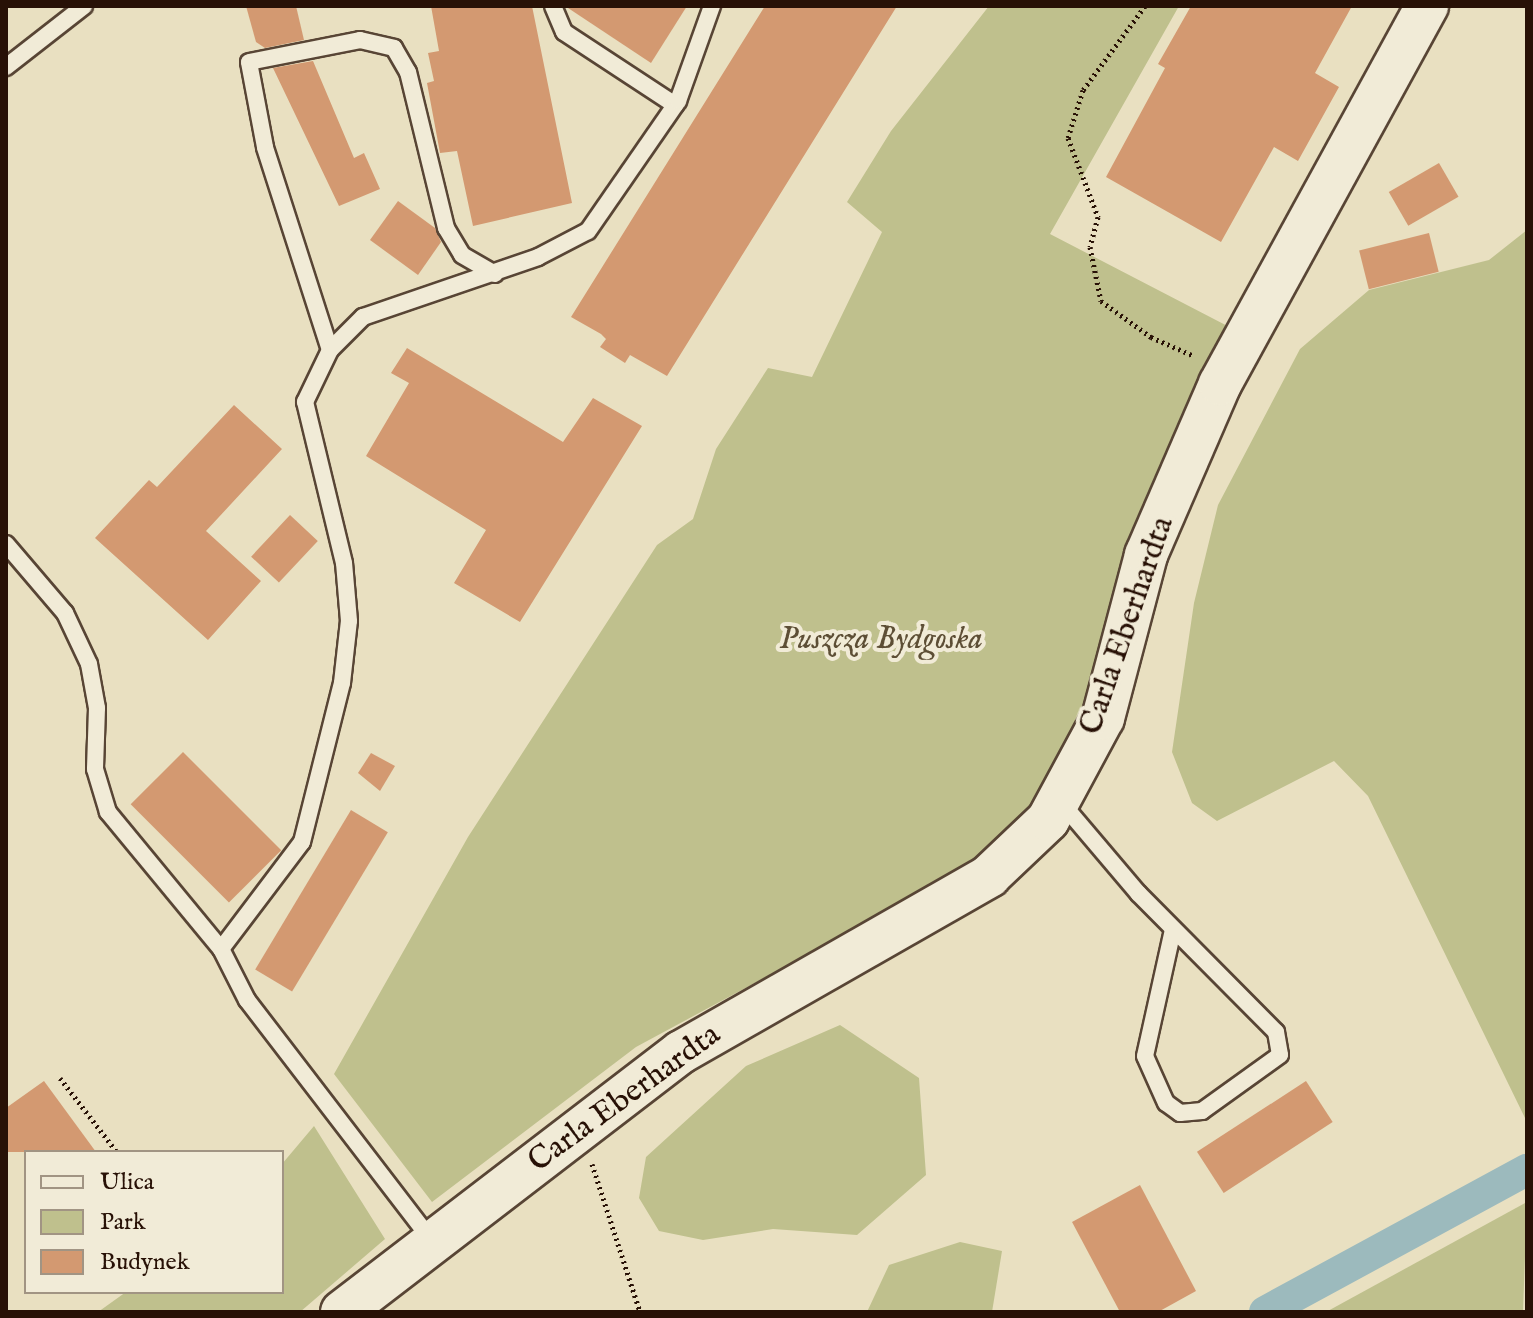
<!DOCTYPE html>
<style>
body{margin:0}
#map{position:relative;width:1533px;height:1318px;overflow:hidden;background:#e9e0c1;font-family:"IM FELL English",serif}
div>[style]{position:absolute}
.green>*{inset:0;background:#bfc08d}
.canal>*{height:32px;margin:-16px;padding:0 16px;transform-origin:16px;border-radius:16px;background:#9cbabd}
.building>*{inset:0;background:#d39971;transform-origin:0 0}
.path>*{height:5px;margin-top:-2.5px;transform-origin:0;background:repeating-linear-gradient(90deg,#281106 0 2px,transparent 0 6px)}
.roads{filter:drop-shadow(2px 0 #584535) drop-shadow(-2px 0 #584535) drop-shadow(0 2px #584535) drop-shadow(0 -2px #584535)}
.service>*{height:16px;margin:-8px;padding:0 8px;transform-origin:8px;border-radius:8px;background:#f1ebd7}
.tertiary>*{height:42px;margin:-21px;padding:0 21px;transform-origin:21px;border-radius:21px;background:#f1ebd7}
span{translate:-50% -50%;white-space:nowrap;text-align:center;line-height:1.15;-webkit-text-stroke:8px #f1ebd7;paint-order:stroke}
.street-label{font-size:32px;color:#281106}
.park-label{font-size:32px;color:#5d4e35;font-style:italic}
.frame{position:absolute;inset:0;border:8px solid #281106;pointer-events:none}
.legend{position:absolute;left:24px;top:1150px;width:260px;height:144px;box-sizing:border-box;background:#f1ebd7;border:2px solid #a19483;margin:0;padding:10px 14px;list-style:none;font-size:24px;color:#281106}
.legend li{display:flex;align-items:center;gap:16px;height:40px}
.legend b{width:40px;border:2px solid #a19483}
</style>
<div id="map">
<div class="green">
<div style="clip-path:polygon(989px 6px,1179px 6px,1050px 234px,1239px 332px,1134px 525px,1091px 740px,990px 856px,636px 1047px,432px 1202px,334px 1074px,468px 837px,657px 545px,693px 519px,716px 449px,768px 368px,812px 377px,882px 232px,847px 202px,891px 131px)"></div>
<div style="clip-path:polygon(1527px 230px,1527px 1117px,1525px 1118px,1368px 796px,1334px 761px,1217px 821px,1192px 803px,1172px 752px,1194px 603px,1218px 505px,1300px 349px,1369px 290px,1489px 260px)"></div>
<div style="clip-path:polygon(840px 1025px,919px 1078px,926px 1175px,857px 1235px,773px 1229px,703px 1240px,659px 1231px,639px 1198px,646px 1157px,746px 1066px)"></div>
<div style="clip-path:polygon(314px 1126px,385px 1239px,300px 1312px,98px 1312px,126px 1292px,282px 1292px,282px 1164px)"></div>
<div style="clip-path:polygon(1527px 1202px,1523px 1312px,1326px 1312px)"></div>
<div style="clip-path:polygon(960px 1242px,1002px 1251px,992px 1312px,867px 1312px,889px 1265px)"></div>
</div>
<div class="canal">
<div style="left:1265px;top:1312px;width:298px;rotate:-28.5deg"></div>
</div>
<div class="building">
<div style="clip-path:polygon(246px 6px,296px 6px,304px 40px,265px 48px,256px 42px)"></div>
<div style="clip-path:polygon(431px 6px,532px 6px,572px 203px,473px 226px,457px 151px,440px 153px,427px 83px,434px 81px,428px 53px,439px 51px)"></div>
<div style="clip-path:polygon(565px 6px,687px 6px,651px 63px)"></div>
<div style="clip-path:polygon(765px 6px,897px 6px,667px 376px,630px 355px,625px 363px,600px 347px,606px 339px,601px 334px,571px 317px)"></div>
<div style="clip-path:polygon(1191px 6px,1352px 6px,1315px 73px,1339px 87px,1298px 161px,1274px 147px,1221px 242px,1106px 177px,1165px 68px,1158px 64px)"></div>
<div style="clip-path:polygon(313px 61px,354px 158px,364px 153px,380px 189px,339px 206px,273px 68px)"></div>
<div style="left:1439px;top:163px;width:39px;height:58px;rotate:60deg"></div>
<div style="clip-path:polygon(398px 201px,435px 228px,441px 242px,418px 275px,370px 240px)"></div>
<div style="left:1429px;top:233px;width:40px;height:72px;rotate:76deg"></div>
<div style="clip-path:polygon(407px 348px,563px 442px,593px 398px,642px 426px,520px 622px,454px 583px,486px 530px,366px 456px,409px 383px,391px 373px)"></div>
<div style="clip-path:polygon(234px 405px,282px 449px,206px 531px,261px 581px,208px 640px,95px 538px,149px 480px,157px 487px)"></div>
<div style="left:290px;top:515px;width:38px;height:57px;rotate:43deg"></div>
<div style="left:183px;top:752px;width:139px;height:74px;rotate:45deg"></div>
<div style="clip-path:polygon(371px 753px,395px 766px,380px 791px,358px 773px)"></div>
<div style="left:351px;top:810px;width:43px;height:186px;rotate:31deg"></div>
<div style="clip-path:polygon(44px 1081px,96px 1152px,6px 1152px,6px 1108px)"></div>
<div style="left:1306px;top:1081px;width:49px;height:130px;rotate:57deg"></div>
<div style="clip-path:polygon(1140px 1185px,1196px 1291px,1158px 1312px,1120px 1312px,1072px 1222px)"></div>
</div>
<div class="path">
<div style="left:1145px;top:6px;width:104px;rotate:126.4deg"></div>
<div style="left:1083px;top:90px;width:50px;rotate:107.4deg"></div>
<div style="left:1068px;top:138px;width:85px;rotate:69.2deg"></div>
<div style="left:1098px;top:217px;width:31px;rotate:105deg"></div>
<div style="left:1090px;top:247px;width:55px;rotate:78.5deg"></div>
<div style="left:1101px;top:301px;width:62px;rotate:35.8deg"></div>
<div style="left:1151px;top:337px;width:47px;rotate:23.8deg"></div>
<div style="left:60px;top:1078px;width:93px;rotate:52.4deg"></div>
<div style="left:592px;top:1164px;width:156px;rotate:72deg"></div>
</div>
<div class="roads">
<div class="service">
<div style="left:553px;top:6px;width:28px;rotate:67deg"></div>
<div style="left:564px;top:32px;width:133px;rotate:33.3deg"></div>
<div style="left:6px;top:67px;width:99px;rotate:-38deg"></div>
<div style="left:330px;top:350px;width:213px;rotate:-107.8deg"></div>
<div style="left:265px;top:147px;width:86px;rotate:-100.7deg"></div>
<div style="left:249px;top:62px;width:113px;rotate:-11.2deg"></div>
<div style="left:360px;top:40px;width:35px;rotate:13deg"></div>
<div style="left:394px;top:48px;width:28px;rotate:60deg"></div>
<div style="left:408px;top:72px;width:161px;rotate:76.3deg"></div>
<div style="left:446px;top:228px;width:31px;rotate:59deg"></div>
<div style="left:462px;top:255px;width:38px;rotate:30deg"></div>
<div style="left:6px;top:544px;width:91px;rotate:49.5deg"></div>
<div style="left:65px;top:613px;width:56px;rotate:64.8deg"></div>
<div style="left:89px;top:664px;width:45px;rotate:79.7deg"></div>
<div style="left:97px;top:708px;width:61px;rotate:91.9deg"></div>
<div style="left:95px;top:769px;width:45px;rotate:73.2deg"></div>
<div style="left:108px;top:812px;width:178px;rotate:50.5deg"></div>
<div style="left:1060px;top:801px;width:121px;rotate:49.7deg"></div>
<div style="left:1138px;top:893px;width:196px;rotate:45.2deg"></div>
<div style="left:1276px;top:1032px;width:23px;rotate:80deg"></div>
<div style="left:1280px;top:1055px;width:96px;rotate:144.3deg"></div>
<div style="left:1202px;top:1111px;width:22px;rotate:175deg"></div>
<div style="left:1180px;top:1113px;width:17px;rotate:-144deg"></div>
<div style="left:1166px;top:1103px;width:51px;rotate:-114.1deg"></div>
<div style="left:1145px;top:1056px;width:129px;rotate:-77.5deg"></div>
<div style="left:432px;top:1241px;width:304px;rotate:-127.5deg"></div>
<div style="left:247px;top:1000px;width:57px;rotate:-117deg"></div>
<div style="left:221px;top:949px;width:134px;rotate:-52.9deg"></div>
<div style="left:302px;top:842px;width:164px;rotate:-75.9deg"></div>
<div style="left:342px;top:683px;width:62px;rotate:-83.6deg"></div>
<div style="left:349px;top:621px;width:58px;rotate:-94.9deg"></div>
<div style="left:344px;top:563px;width:166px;rotate:-103.6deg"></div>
<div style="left:305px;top:402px;width:58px;rotate:-64.3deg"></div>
<div style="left:330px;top:350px;width:47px;rotate:-45deg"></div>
<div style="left:363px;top:317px;width:185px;rotate:-18.9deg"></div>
<div style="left:538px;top:257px;width:56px;rotate:-27.5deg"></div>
<div style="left:588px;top:231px;width:158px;rotate:-55.3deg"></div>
<div style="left:678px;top:101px;width:101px;rotate:-70.3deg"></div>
</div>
<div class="tertiary">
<div style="left:342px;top:1312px;width:427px;rotate:-37.5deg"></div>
<div style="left:681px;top:1052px;width:355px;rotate:-29.7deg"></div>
<div style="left:989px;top:876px;width:81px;rotate:-43.5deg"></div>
<div style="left:1048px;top:820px;width:116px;rotate:-61.7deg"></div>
<div style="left:1103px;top:718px;width:169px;rotate:-75.2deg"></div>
<div style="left:1146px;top:555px;width:186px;rotate:-66.6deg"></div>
<div style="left:1220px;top:384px;width:431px;rotate:-61.3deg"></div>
</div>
</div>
<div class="street-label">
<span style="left:1128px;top:626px;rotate:-71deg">Carla Eberhardta</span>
<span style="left:625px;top:1099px;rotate:-36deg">Carla Eberhardta</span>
</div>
<div class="park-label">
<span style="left:881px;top:640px">Puszcza Bydgoska</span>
</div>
<div class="frame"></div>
<ul class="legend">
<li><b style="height:10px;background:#f1ebd7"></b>Ulica</li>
<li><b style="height:22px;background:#bfc08d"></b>Park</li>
<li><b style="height:22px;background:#d39971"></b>Budynek</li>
</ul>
</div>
